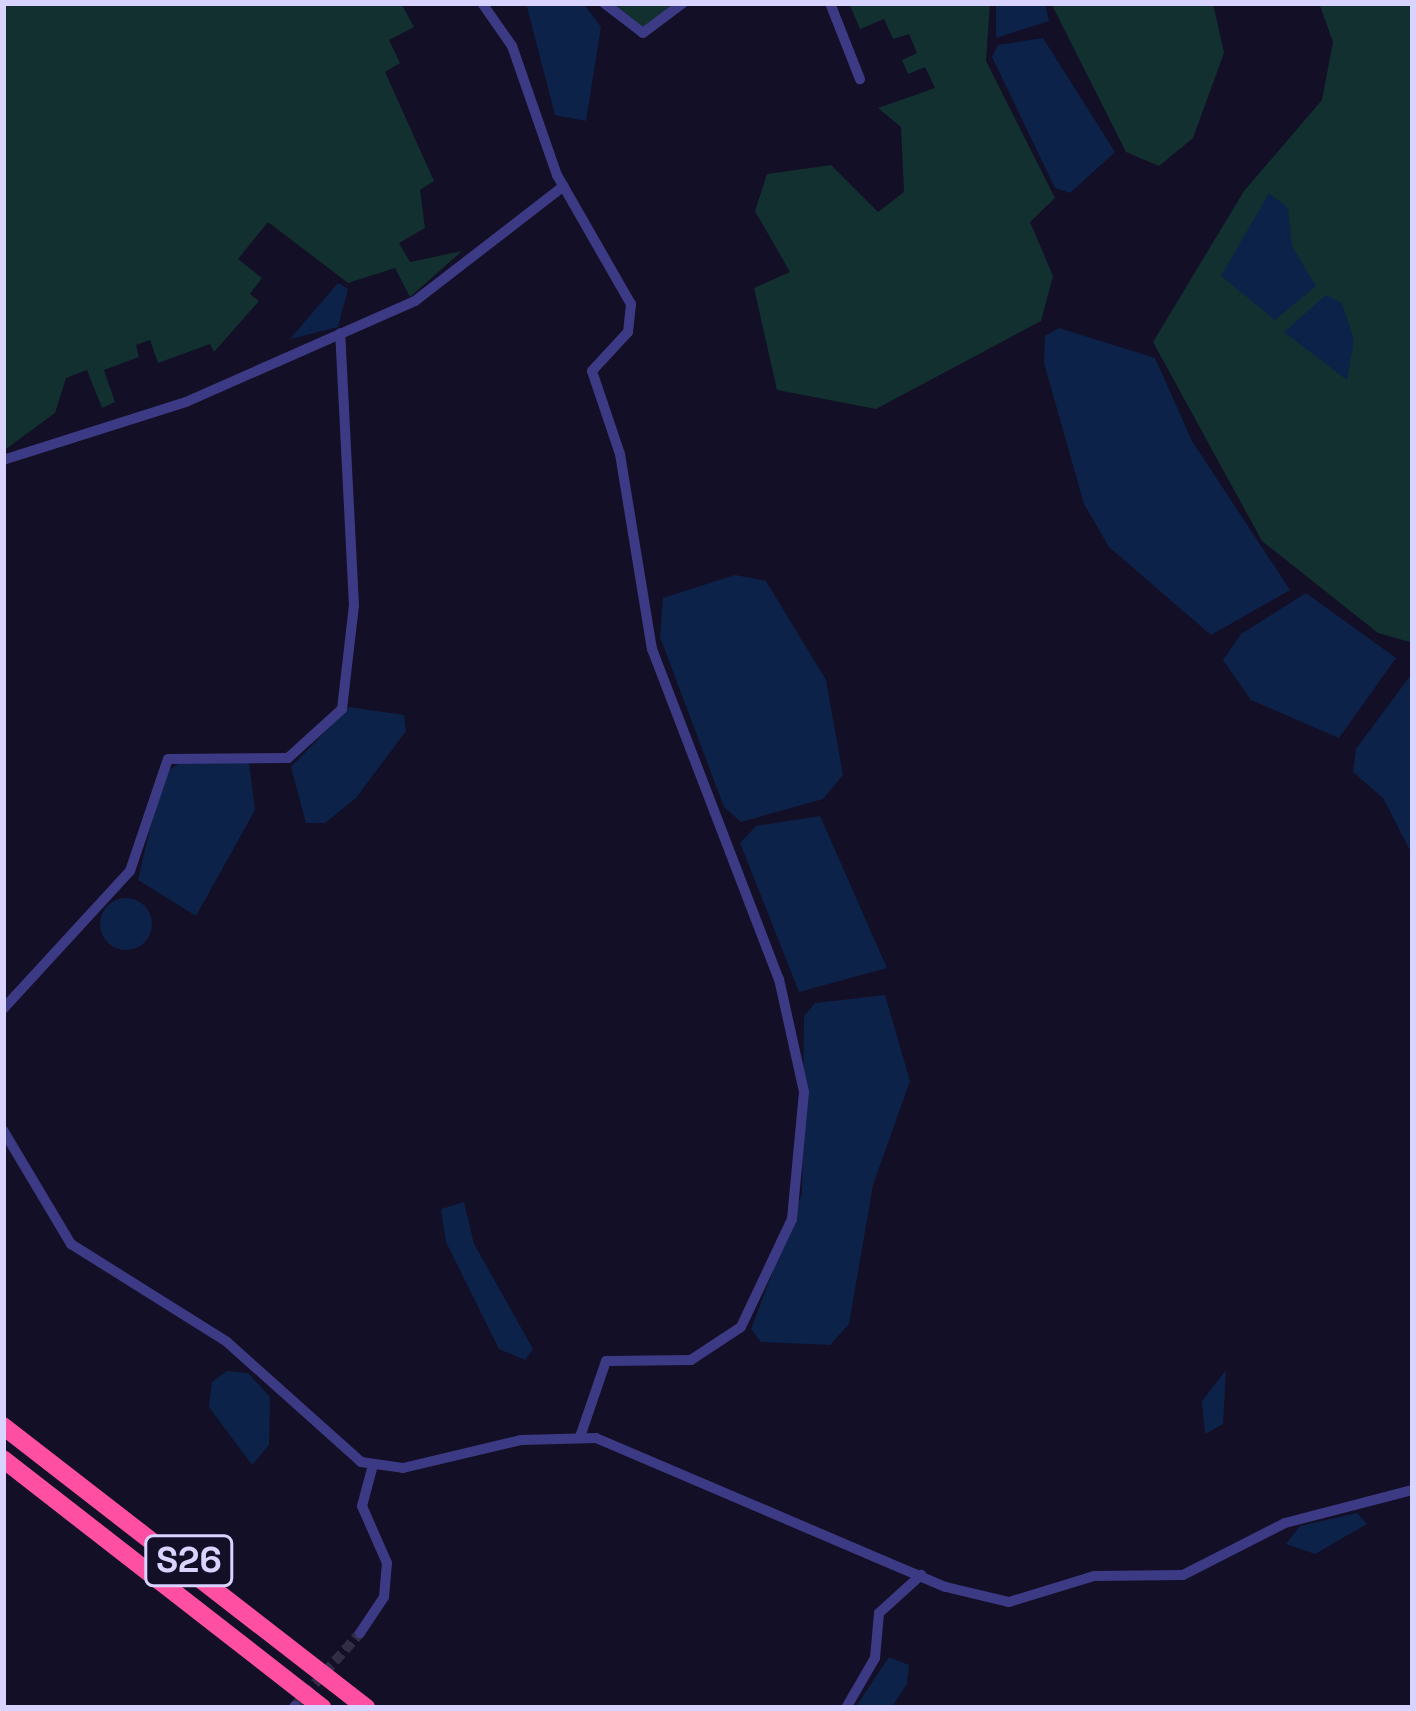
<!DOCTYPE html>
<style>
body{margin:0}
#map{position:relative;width:1416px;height:1711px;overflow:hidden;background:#130f26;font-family:"Space Grotesk",sans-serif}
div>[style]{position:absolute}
.green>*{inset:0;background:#12302f}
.water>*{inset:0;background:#0c2248}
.round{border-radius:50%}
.street-tunnel>*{height:10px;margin-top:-5px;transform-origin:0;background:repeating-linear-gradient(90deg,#312d47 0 10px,transparent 0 15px)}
.street>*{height:10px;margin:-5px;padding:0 5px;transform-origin:5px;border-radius:5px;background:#3d3a85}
.highway>*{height:18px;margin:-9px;padding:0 9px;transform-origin:9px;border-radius:9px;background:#ff4fa3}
span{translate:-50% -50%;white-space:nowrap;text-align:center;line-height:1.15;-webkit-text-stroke:9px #130f26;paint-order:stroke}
.shield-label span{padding:3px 9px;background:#130f26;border:3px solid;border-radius:9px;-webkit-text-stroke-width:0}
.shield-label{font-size:36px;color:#d9d4ff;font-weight:700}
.frame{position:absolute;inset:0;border:6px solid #d9d4ff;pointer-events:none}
</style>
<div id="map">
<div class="green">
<div style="clip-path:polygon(3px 3px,401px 3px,414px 27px,389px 40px,400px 63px,385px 72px,434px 181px,420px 190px,425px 228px,399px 243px,410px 262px,462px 251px,410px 297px,395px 268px,348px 283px,268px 222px,238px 259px,262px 278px,250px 294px,259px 301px,214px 352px,210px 344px,158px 363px,150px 340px,136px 345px,139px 357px,104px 370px,115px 402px,102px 408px,87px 370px,66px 378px,55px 413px,3px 451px)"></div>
<div style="clip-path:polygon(608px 3px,679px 3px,643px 30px)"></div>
<div style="clip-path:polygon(849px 3px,990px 3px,986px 61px,1055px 198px,1030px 222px,1053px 276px,1041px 321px,876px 409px,777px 390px,754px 288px,790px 272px,755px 211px,767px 174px,831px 165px,878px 212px,904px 192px,901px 127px,878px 108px,935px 88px,925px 67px,908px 74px,902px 60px,917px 53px,909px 34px,893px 39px,884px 19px,860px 29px)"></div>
<div style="clip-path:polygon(1051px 3px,1213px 3px,1224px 53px,1193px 138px,1159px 166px,1126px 152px)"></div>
<div style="clip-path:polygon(1319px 3px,1413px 3px,1413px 643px,1378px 633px,1262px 541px,1153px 342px,1244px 191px,1322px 100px,1333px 42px)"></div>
</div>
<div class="water">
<div style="clip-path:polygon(526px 3px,583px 3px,601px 27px,586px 121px,555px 115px)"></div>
<div style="clip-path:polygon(996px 3px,1045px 3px,1049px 21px,996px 38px)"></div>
<div style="clip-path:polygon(1043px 38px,1115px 152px,1070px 193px,1055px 188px,992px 57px,998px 45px)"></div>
<div style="clip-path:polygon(1269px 193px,1288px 208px,1292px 246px,1316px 286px,1275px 320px,1221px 276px)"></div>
<div style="clip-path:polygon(338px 283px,348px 289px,338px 327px,290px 339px)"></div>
<div style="clip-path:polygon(1326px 295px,1342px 303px,1354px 340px,1347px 380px,1284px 332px)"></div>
<div style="clip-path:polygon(1059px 328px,1155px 358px,1192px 441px,1290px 590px,1211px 635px,1109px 547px,1084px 504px,1044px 363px,1045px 336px)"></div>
<div style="clip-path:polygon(735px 575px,766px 581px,826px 680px,843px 775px,823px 799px,741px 822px,724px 807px,660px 637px,663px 598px)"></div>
<div style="clip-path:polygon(1306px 593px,1396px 658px,1339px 738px,1251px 700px,1223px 660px,1241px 634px)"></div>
<div style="clip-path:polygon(1413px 672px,1413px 856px,1383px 798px,1353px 772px,1356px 749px)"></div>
<div style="clip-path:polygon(349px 707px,404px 715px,406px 731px,356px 798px,325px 823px,306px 823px,291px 767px)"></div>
<div style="clip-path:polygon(184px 761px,249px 763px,255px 810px,196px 916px,138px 880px,163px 773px)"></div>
<div style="clip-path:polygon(820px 816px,887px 968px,799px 992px,740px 843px,756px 826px)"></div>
<div class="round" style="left:100px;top:898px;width:52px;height:52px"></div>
<div style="clip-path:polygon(885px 995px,910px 1081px,873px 1185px,849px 1324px,830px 1345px,761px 1342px,751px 1329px,802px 1194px,804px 1016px,815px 1003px)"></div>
<div style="clip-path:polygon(464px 1202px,474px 1244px,533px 1349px,525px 1360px,499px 1349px,446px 1242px,441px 1209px)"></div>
<div style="clip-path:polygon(1226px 1370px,1223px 1424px,1205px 1434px,1202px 1401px)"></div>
<div style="clip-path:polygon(227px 1371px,248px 1373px,270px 1397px,269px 1445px,252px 1465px,209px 1407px,212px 1382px)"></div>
<div style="clip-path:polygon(1357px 1513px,1367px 1524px,1315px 1554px,1286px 1544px,1300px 1526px)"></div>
<div style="clip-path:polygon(889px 1657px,909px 1665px,907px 1684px,891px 1708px,855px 1708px)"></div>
</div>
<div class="street-tunnel">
<div style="left:295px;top:1706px;width:98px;rotate:-48.3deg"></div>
</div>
<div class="street">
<div style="left:482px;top:3px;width:52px;rotate:55.1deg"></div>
<div style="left:512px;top:46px;width:137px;rotate:70.8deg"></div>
<div style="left:557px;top:175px;width:149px;rotate:60.2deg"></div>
<div style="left:631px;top:304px;width:28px;rotate:96deg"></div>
<div style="left:628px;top:332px;width:53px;rotate:132.7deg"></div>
<div style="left:592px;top:371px;width:88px;rotate:71.4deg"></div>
<div style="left:620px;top:454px;width:198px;rotate:80.7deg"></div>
<div style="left:652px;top:649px;width:354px;rotate:69deg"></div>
<div style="left:779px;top:979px;width:116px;rotate:77.5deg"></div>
<div style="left:804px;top:1092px;width:128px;rotate:95.4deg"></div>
<div style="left:792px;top:1219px;width:119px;rotate:115.3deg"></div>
<div style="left:741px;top:1327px;width:60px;rotate:146.6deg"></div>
<div style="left:691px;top:1360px;width:85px;rotate:179.3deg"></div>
<div style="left:606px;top:1361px;width:80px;rotate:108.9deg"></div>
<div style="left:604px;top:3px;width:49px;rotate:37.6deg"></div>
<div style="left:643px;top:33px;width:50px;rotate:-36.9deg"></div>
<div style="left:830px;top:3px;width:82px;rotate:68.5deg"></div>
<div style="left:3px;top:460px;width:192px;rotate:-17.6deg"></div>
<div style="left:186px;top:402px;width:250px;rotate:-23.8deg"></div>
<div style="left:415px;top:301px;width:188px;rotate:-37.7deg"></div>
<div style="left:3px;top:1009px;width:188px;rotate:-47.4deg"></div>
<div style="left:130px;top:871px;width:118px;rotate:-71.3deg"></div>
<div style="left:168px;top:759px;width:120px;rotate:-0.5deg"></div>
<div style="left:288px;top:758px;width:73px;rotate:-42.2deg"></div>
<div style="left:342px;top:709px;width:104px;rotate:-83.4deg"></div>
<div style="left:354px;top:606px;width:273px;rotate:-92.9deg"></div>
<div style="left:3px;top:1130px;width:133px;rotate:59.2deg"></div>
<div style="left:71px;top:1244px;width:184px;rotate:32.1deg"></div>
<div style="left:227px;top:1342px;width:180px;rotate:41.8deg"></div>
<div style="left:361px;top:1462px;width:42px;rotate:8.1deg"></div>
<div style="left:403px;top:1468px;width:121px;rotate:-13.3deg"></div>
<div style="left:521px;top:1440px;width:75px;rotate:-1.5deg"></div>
<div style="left:596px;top:1438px;width:380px;rotate:23.1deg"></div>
<div style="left:946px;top:1587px;width:65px;rotate:13.4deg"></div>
<div style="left:1009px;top:1602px;width:89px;rotate:-17deg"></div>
<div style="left:1094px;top:1576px;width:89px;rotate:-0.6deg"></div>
<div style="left:1183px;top:1575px;width:114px;rotate:-27deg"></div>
<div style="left:1285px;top:1523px;width:132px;rotate:-14.5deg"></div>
<div style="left:360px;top:1633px;width:43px;rotate:-56.3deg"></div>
<div style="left:384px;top:1597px;width:34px;rotate:-85deg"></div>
<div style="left:387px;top:1563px;width:62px;rotate:-113.7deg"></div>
<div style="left:362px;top:1506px;width:42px;rotate:-75deg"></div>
<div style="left:293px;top:1708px;width:3px;rotate:-45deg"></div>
<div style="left:846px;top:1708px;width:58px;rotate:-59.9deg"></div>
<div style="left:875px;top:1658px;width:45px;rotate:-84.9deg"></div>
<div style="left:879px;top:1613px;width:57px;rotate:-42.1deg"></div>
</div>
<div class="highway">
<div style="left:3px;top:1426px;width:460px;rotate:37.8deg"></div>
<div style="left:3px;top:1459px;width:405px;rotate:37.9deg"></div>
</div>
<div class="shield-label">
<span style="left:189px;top:1561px">S26</span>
</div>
<div class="frame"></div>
</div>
